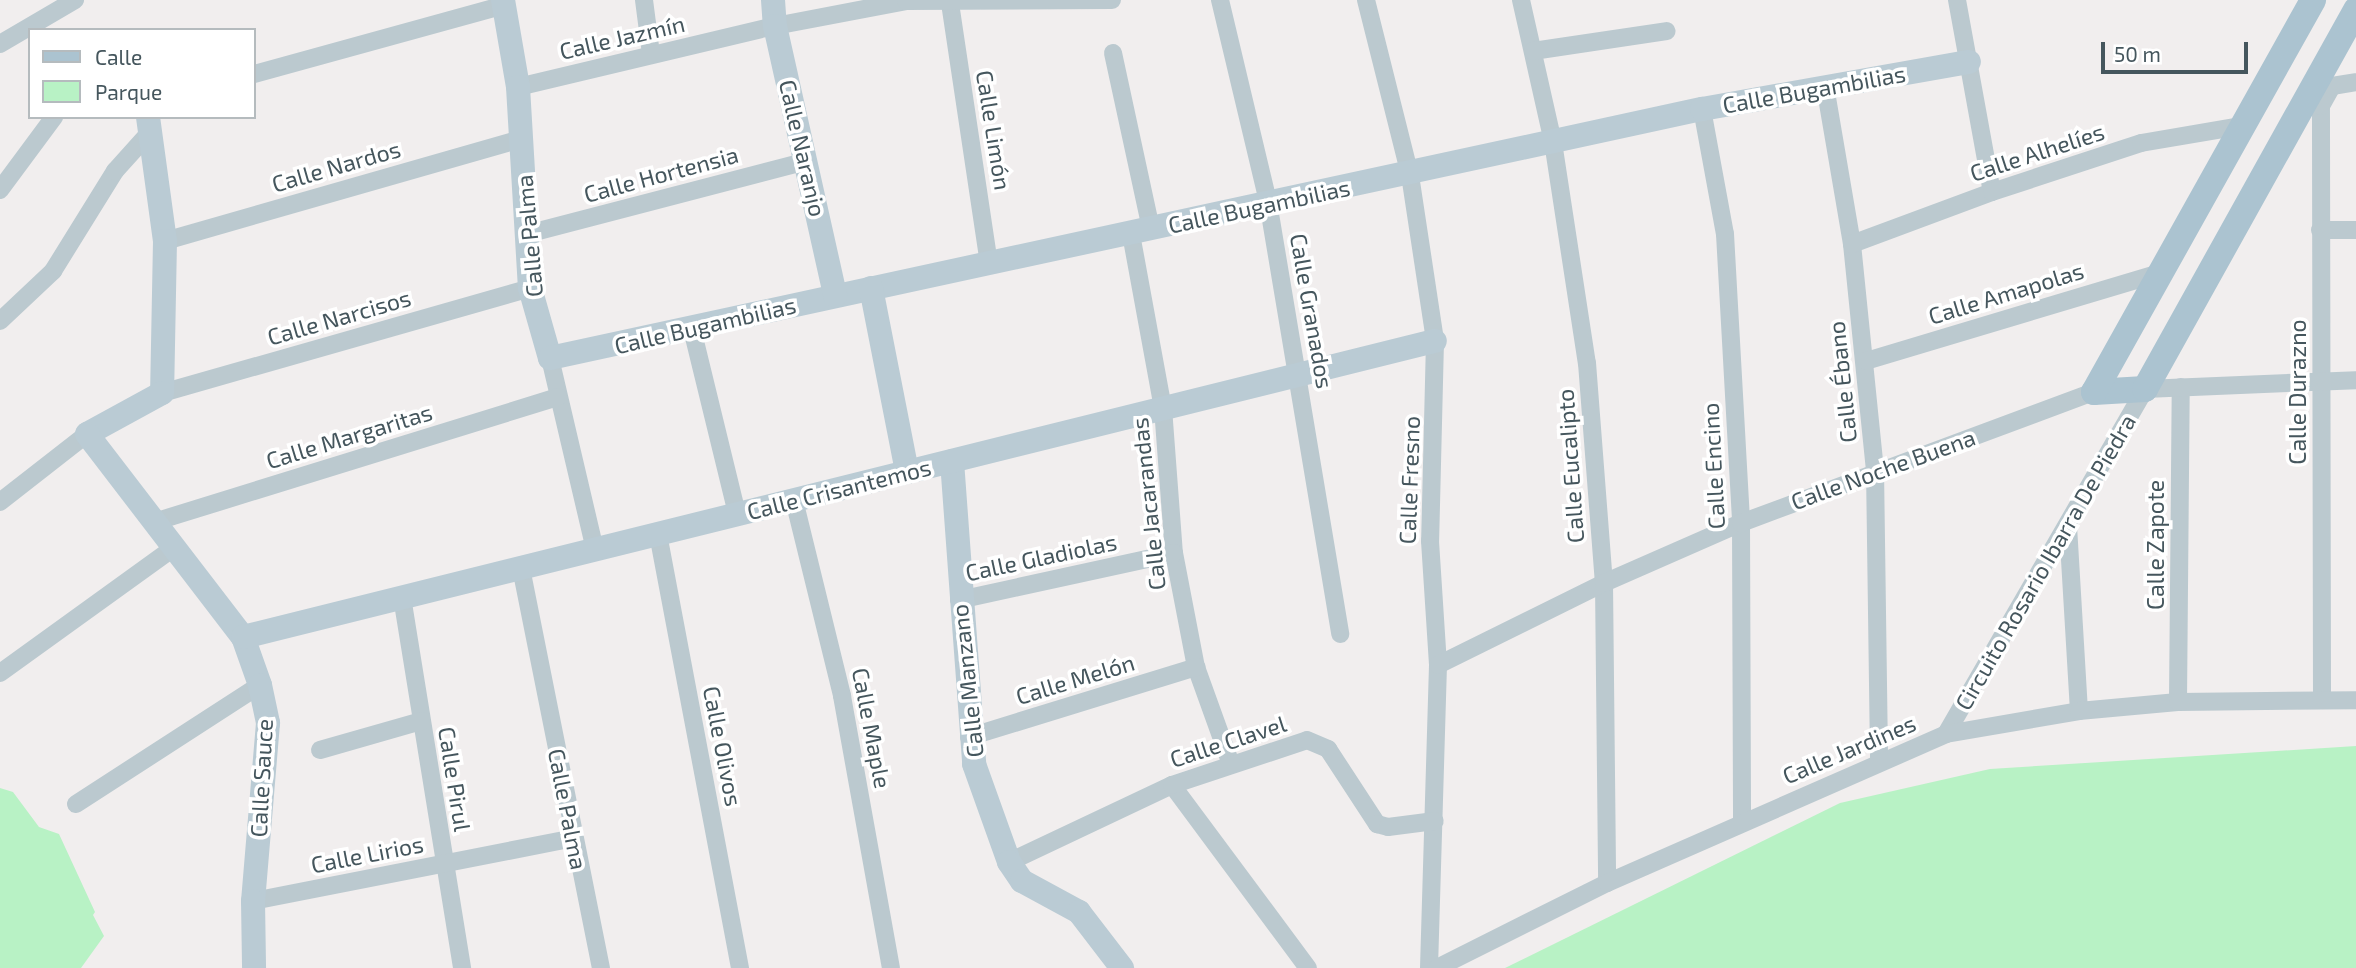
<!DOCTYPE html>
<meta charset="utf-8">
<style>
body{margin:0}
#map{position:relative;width:2356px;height:968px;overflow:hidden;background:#f1eeee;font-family:"Exo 2",sans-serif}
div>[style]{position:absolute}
.green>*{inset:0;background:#b8f2c5}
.street>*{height:18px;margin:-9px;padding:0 9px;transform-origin:9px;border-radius:9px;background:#bbc9cf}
.secondary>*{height:24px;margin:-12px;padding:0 12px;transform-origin:12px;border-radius:12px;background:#bacbd4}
.primary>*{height:26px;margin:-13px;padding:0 13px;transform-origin:13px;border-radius:13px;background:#abc3d0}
span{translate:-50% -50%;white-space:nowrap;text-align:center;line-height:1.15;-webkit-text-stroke:7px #fff;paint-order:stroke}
.street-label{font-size:23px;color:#45565d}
.legend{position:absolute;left:28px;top:28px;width:228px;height:91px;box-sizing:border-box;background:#fff;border:2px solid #b5bbbe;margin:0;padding:9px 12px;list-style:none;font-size:21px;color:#45565d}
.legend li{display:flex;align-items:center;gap:14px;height:35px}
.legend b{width:35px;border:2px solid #b5bbbe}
.scale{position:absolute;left:2101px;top:42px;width:147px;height:32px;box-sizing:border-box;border:4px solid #45565d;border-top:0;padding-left:9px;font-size:21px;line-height:24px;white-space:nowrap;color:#45565d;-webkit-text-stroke:5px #fff;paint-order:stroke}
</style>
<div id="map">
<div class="green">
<div style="clip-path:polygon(2356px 746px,2356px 968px,1505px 968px,1840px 803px,1990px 769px)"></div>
<div style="clip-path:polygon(0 788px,13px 792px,39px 827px,59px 834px,95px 912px,93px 915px,104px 936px,81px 968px,0 968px)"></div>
</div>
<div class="street">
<div style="left:644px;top:0;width:54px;rotate:82.6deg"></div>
<div style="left:1220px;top:0;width:208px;rotate:76.6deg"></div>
<div style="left:1268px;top:202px;width:438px;rotate:80.5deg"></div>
<div style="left:1366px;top:0;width:180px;rotate:75.9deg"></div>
<div style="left:1410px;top:175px;width:168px;rotate:81.4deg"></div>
<div style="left:1435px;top:341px;width:200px;rotate:91.4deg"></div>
<div style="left:1430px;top:541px;width:124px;rotate:86.3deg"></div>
<div style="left:1438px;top:665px;width:303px;rotate:91.7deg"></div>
<div style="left:1521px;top:0;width:146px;rotate:77.3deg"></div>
<div style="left:1553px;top:142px;width:224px;rotate:81.3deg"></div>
<div style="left:1587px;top:363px;width:221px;rotate:85.6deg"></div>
<div style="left:1604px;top:583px;width:300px;rotate:89.4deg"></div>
<div style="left:1957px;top:0;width:195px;rotate:79.7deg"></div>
<div style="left:950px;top:3px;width:264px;rotate:81.5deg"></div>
<div style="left:0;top:44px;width:87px;rotate:-30.4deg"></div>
<div style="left:1533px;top:51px;width:135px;rotate:-8.5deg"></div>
<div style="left:1113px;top:53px;width:180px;rotate:77.8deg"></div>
<div style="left:254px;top:74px;width:259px;rotate:-15.4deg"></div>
<div style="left:1825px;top:86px;width:160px;rotate:80.3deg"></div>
<div style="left:1852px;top:244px;width:226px;rotate:84.2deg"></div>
<div style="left:1875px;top:469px;width:291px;rotate:89.2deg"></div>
<div style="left:518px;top:87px;width:264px;rotate:-13.4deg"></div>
<div style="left:775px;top:26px;width:133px;rotate:-10.8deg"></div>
<div style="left:906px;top:1px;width:206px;rotate:-0.3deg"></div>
<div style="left:1702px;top:109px;width:127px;rotate:79.6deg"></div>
<div style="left:1725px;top:234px;width:289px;rotate:86.8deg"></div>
<div style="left:1741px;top:523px;width:299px;rotate:89.8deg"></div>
<div style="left:0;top:190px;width:91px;rotate:-53.5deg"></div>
<div style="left:2320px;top:230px;width:36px"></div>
<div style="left:527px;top:234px;width:289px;rotate:-14.6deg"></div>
<div style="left:1131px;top:234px;width:177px;rotate:79.6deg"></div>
<div style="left:1163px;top:408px;width:145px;rotate:85.7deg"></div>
<div style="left:1174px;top:553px;width:116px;rotate:79.1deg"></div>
<div style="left:1196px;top:667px;width:103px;rotate:70.2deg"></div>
<div style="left:165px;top:241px;width:370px;rotate:-16deg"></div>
<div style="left:1852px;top:244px;width:149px;rotate:-20.4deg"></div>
<div style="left:1992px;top:192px;width:157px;rotate:-18.2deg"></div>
<div style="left:2141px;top:143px;width:102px;rotate:-9.6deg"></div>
<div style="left:0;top:321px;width:73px;rotate:-43.3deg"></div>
<div style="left:53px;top:271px;width:118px;rotate:-58.2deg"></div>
<div style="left:115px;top:171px;width:54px;rotate:-48deg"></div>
<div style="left:692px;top:329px;width:190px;rotate:76.3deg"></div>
<div style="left:550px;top:358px;width:197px;rotate:76.8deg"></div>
<div style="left:1866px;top:361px;width:307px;rotate:-16.7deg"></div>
<div style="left:162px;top:393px;width:383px;rotate:-15.9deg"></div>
<div style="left:794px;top:500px;width:202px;rotate:76.2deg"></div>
<div style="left:842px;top:696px;width:276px;rotate:79.8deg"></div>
<div style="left:0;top:502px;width:110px;rotate:-38deg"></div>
<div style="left:154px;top:522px;width:423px;rotate:-17.2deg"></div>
<div style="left:2068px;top:526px;width:185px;rotate:86.6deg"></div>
<div style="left:658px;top:534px;width:442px;rotate:79.3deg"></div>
<div style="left:521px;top:568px;width:408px;rotate:78.7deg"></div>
<div style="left:402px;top:597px;width:376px;rotate:80.8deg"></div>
<div style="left:959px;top:600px;width:220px;rotate:-12.3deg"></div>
<div style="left:1438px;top:665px;width:185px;rotate:-26.3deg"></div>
<div style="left:1604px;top:583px;width:150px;rotate:-23.7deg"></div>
<div style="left:1741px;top:523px;width:377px;rotate:-20.4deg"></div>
<div style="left:0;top:673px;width:213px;rotate:-35.8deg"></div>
<div style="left:2322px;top:700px;width:594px;rotate:-90.1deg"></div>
<div style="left:2321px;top:106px;width:23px;rotate:-61deg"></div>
<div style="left:2332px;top:86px;width:24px;rotate:-9deg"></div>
<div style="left:2178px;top:702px;width:315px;rotate:-89.5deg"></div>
<div style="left:1946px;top:734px;width:398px;rotate:-60deg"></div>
<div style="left:2145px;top:389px;width:211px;rotate:-2.4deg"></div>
<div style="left:969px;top:737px;width:238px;rotate:-17.1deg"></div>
<div style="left:320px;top:750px;width:105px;rotate:-16deg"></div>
<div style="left:1172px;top:785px;width:228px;rotate:53.4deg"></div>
<div style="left:76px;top:804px;width:219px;rotate:-32.9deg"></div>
<div style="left:1009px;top:862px;width:180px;rotate:-25.3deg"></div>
<div style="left:1172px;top:785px;width:142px;rotate:-18.4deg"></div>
<div style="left:1307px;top:740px;width:23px;rotate:23deg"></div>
<div style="left:1328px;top:749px;width:90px;rotate:56.8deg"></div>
<div style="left:1377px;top:824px;width:11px;rotate:15deg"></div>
<div style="left:1388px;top:827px;width:47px;rotate:-7.3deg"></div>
<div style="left:253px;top:901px;width:326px;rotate:-11.1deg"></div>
<div style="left:1437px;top:968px;width:190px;rotate:-26.6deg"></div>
<div style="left:1607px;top:883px;width:370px;rotate:-23.7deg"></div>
<div style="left:1946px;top:734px;width:135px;rotate:-9.8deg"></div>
<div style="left:2079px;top:711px;width:99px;rotate:-5.2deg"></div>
<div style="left:2178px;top:702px;width:178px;rotate:-0.6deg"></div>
</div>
<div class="secondary">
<div style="left:503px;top:0;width:88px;rotate:80.2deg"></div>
<div style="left:518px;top:87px;width:201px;rotate:86.6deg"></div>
<div style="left:530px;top:288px;width:73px;rotate:74.1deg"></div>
<div style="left:550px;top:358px;width:1179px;rotate:-12.2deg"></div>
<div style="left:1702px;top:109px;width:271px;rotate:-10deg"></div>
<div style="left:773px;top:0;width:26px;rotate:86deg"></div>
<div style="left:775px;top:26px;width:276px;rotate:77.4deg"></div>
<div style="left:148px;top:117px;width:125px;rotate:82.2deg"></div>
<div style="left:165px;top:241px;width:152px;rotate:91.1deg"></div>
<div style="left:162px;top:393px;width:85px;rotate:151.3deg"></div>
<div style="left:87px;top:434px;width:256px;rotate:52.5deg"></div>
<div style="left:243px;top:637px;width:51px;rotate:70.5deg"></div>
<div style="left:260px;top:685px;width:39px;rotate:78deg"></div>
<div style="left:268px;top:723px;width:179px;rotate:94.8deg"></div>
<div style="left:253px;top:901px;width:67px;rotate:89.1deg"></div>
<div style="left:871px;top:288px;width:187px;rotate:78.9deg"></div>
<div style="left:952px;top:461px;width:304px;rotate:85.8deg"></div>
<div style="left:974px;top:764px;width:104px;rotate:70.3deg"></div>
<div style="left:1009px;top:862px;width:23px;rotate:56deg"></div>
<div style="left:1022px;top:881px;width:65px;rotate:28.5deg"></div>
<div style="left:1079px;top:912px;width:71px;rotate:52.5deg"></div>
<div style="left:243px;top:637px;width:1228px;rotate:-13.95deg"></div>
</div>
<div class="primary">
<div style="left:2094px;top:392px;width:51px;rotate:-3.4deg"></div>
<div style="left:2145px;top:389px;width:434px;rotate:-60.9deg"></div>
<div style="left:2094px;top:392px;width:449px;rotate:-60.8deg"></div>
</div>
<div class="street-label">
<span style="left:622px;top:37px;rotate:-13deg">Calle Jazmín</span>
<span style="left:1814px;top:89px;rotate:-10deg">Calle Bugambilias</span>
<span style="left:994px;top:130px;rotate:81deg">Calle Limón</span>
<span style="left:803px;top:148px;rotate:77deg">Calle Naranjo</span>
<span style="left:2037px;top:152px;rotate:-18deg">Calle Alhelíes</span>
<span style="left:336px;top:166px;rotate:-16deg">Calle Nardos</span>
<span style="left:661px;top:174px;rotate:-15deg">Calle Hortensia</span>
<span style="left:1259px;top:206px;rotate:-12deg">Calle Bugambilias</span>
<span style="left:529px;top:236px;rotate:-95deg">Calle Palma</span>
<span style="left:2006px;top:293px;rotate:-17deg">Calle Amapolas</span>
<span style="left:1312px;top:311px;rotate:80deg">Calle Granados</span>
<span style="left:339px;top:317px;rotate:-16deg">Calle Narcisos</span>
<span style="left:705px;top:325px;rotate:-13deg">Calle Bugambilias</span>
<span style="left:1842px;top:382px;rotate:-96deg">Calle Ébano</span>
<span style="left:2297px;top:392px;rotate:-90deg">Calle Durazno</span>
<span style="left:349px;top:436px;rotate:-17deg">Calle Margaritas</span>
<span style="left:1570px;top:466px;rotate:-94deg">Calle Eucalipto</span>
<span style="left:1713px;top:466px;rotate:-93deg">Calle Encino</span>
<span style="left:1883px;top:469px;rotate:-20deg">Calle Noche Buena</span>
<span style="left:1409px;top:480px;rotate:-88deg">Calle Fresno</span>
<span style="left:839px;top:489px;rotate:-14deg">Calle Crisantemos</span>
<span style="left:1148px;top:504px;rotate:-96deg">Calle Jacarandas</span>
<span style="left:2155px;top:545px;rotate:-90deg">Calle Zapote</span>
<span style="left:1041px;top:557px;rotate:-12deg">Calle Gladiolas</span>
<span style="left:2045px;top:562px;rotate:-60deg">Circuito Rosario Ibarra De Piedra</span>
<span style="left:1075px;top:679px;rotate:-17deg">Calle Melón</span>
<span style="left:967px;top:681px;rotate:-96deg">Calle Manzano</span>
<span style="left:872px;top:728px;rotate:79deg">Calle Maple</span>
<span style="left:1228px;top:741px;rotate:-18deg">Calle Clavel</span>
<span style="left:723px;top:746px;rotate:79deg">Calle Olivos</span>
<span style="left:1849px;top:749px;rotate:-23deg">Calle Jardines</span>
<span style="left:261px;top:778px;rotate:-87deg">Calle Sauce</span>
<span style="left:455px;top:779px;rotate:81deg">Calle Pirul</span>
<span style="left:568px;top:809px;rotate:79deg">Calle Palma</span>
<span style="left:367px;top:854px;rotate:-11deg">Calle Lirios</span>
</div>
<ul class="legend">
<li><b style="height:9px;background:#abc3d0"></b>Calle</li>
<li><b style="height:19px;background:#b8f2c5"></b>Parque</li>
</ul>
<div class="scale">50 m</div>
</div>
